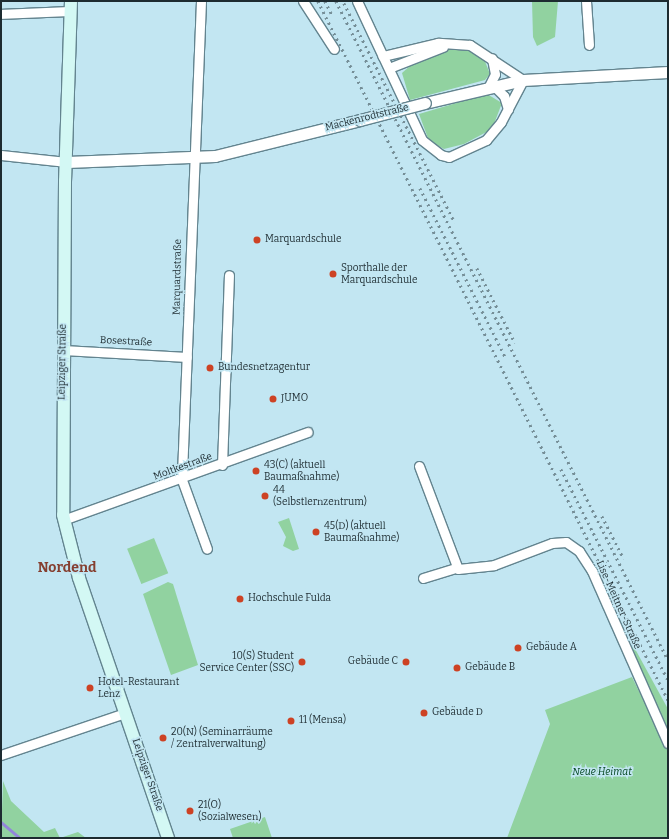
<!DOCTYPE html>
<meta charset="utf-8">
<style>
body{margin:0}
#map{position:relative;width:669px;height:839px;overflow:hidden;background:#c2e6f2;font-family:Bitter,serif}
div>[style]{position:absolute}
.green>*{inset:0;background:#91d2a0;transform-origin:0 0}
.stream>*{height:2.5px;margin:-1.25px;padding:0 1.25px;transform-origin:1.25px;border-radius:1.25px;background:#9286d9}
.roads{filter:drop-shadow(1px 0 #63848f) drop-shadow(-1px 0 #63848f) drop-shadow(0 1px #63848f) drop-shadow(0 -1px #63848f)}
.minor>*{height:9px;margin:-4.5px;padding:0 4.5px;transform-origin:4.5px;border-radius:4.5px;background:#fff}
.tertiary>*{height:11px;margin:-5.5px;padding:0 5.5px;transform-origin:5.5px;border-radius:5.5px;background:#fff}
.secondary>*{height:12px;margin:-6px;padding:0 6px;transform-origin:6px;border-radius:6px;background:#d3f8f4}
.rail>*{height:2.5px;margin-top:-1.25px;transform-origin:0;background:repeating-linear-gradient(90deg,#758e97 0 2px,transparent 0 6px)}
.bridges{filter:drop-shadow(1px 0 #63848f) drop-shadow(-1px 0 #63848f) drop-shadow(0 1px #63848f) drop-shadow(0 -1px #63848f)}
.tertiary-bridge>*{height:11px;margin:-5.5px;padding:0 5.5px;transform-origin:5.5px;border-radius:5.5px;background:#fff}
.dots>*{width:11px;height:11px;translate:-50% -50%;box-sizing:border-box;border:2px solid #c2e6f2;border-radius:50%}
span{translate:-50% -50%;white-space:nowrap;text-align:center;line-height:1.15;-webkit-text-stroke:3px #c2e6f2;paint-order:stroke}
.street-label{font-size:10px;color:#1d2b30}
.poi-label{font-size:10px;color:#1d2b30}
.left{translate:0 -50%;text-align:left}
.right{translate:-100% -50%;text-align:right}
.park-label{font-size:10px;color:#00431c;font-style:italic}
.district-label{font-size:14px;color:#853f30;font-weight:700}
.frame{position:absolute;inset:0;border:2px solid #1d2b30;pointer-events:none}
</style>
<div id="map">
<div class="green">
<div style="clip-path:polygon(532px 1px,558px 1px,555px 37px,537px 46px,533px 37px)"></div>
<div style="clip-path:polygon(448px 49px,469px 51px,484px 59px,490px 74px,485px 80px,410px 100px,402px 73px,419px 58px)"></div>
<div style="clip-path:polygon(487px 94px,502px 103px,492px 129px,464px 144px,444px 149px,429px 141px,419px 114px)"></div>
<div style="clip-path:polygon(289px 518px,299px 549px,293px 551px,283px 546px,286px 537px,278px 522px)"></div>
<div style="left:154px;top:538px;width:38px;height:29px;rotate:68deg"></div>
<div style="clip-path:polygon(168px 582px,173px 584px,198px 665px,171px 675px,143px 594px)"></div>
<div style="clip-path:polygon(628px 646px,634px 647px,668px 709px,668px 729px)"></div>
<div style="clip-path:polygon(632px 677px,668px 750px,668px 838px,507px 838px,550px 724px,545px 710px)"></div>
<div style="clip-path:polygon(3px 781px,11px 801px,44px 832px,55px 828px,60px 838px,78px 832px,86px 838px,1px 838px)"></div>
<div style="clip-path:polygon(265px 817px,272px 838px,233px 838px,230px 829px)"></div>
</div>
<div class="stream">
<div style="left:1px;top:822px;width:25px;rotate:40deg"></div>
</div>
<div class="roads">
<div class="minor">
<div style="left:201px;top:1px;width:479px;rotate:92.3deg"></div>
<div style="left:182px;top:480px;width:73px;rotate:70.1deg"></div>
<div style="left:303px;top:1px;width:57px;rotate:57.1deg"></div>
<div style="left:357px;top:1px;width:153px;rotate:64.9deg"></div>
<div style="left:422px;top:140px;width:24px;rotate:38deg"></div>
<div style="left:441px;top:155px;width:8px;rotate:14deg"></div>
<div style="left:449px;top:157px;width:41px;rotate:-24.7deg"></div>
<div style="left:486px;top:140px;width:23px;rotate:-50deg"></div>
<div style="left:501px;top:122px;width:47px;rotate:-62.4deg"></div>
<div style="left:523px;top:80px;width:64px;rotate:-146.6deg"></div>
<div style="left:470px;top:45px;width:32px;rotate:-176deg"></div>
<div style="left:438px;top:43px;width:57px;rotate:166.7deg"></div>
<div style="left:586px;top:1px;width:44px;rotate:86.1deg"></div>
<div style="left:1px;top:14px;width:70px;rotate:-2.5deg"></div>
<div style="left:389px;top:68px;width:58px;rotate:-21.3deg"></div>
<div style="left:493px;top:85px;width:16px;rotate:45deg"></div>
<div style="left:504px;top:96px;width:14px;rotate:73deg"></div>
<div style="left:489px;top:86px;width:13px;rotate:-63deg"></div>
<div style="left:495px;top:74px;width:16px;rotate:-101deg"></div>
<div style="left:1px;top:155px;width:66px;rotate:6.1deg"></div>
<div style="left:63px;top:350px;width:124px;rotate:3.2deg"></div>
<div style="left:222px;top:465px;width:190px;rotate:-87.9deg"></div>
<div style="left:419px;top:466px;width:110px;rotate:69.3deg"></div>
<div style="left:458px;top:569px;width:36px;rotate:-6deg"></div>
<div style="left:494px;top:565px;width:62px;rotate:-20.8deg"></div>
<div style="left:552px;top:543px;width:14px;rotate:-4deg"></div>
<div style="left:566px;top:542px;width:16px;rotate:35deg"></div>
<div style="left:579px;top:551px;width:24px;rotate:57deg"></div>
<div style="left:592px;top:571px;width:188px;rotate:66.2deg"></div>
<div style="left:63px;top:520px;width:260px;rotate:-19.8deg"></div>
<div style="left:423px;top:578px;width:34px;rotate:-17deg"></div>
<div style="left:1px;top:755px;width:131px;rotate:-18.7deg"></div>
</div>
<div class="tertiary">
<div style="left:425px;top:103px;width:101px;rotate:-13.2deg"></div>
<div style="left:523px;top:80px;width:145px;rotate:-3.2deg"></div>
<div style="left:67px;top:162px;width:148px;rotate:-2.3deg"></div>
<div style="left:215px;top:156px;width:149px;rotate:-13.9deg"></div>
</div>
<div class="secondary">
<div style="left:71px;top:1px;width:180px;rotate:91.9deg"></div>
<div style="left:65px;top:181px;width:334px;rotate:90.3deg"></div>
<div style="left:63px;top:515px;width:65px;rotate:75.7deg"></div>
<div style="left:79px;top:578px;width:275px;rotate:71.1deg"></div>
</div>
</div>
<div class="rail">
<div style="left:318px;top:1px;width:782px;rotate:63.4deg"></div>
<div style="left:325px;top:1px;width:16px;rotate:63deg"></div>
<div style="left:336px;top:1px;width:738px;rotate:63.26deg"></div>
<div style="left:344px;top:3px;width:246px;rotate:63.2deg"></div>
<div style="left:420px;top:188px;width:191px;rotate:63.2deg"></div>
<div style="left:477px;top:268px;width:84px;rotate:63.1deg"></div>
<div style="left:561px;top:469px;width:237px;rotate:63.1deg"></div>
<div style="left:602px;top:516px;width:48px;rotate:62.9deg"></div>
</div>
<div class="bridges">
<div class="tertiary-bridge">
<div style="left:360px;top:120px;width:67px;rotate:-14.7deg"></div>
</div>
</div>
<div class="dots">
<div style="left:257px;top:240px;background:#cd4224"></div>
<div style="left:333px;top:274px;background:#cd4224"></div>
<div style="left:210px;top:368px;background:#cd4224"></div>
<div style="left:273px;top:399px;background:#cd4224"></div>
<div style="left:256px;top:471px;background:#cd4224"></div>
<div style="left:265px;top:496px;background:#cd4224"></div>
<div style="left:316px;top:532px;background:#cd4224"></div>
<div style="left:240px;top:599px;background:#cd4224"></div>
<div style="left:518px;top:648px;background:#cd4224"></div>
<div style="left:302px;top:662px;background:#cd4224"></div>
<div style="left:406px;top:662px;background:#cd4224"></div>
<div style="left:457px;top:668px;background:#cd4224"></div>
<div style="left:90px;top:688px;background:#cd4224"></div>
<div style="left:424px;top:713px;background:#cd4224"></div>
<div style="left:291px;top:721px;background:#cd4224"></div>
<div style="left:163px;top:738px;background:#cd4224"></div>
<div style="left:190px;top:811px;background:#cd4224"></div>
</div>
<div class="street-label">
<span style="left:367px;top:118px;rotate:-14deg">Mackenrodtstraße</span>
<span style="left:178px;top:277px;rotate:-89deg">Marquardstraße</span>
<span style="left:126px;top:342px;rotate:3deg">Bosestraße</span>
<span style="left:63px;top:362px;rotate:-89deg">Leipziger Straße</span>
<span style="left:183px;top:467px;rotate:-20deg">Moltkestraße</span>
<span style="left:618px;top:605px;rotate:66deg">Lise-Meitner-Straße</span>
<span style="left:147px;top:775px;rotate:71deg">Leipziger Straße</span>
</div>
<div class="poi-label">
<span class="left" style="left:265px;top:240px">Marquardschule</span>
<span class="left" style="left:341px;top:274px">Sporthalle der<br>Marquardschule</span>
<span class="left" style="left:218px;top:368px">Bundesnetzagentur</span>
<span class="left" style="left:281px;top:399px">JUMO</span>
<span class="left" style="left:264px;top:471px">43(C) (aktuell<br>Baumaßnahme)</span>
<span class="left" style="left:273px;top:496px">44<br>(Selbstlernzentrum)</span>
<span class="left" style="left:324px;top:532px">45(D) (aktuell<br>Baumaßnahme)</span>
<span class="left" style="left:248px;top:599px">Hochschule Fulda</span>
<span class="left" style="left:526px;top:648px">Gebäude A</span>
<span class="right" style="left:294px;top:662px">10(S) Student<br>Service Center (SSC)</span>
<span class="right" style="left:398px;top:662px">Gebäude C</span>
<span class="left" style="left:465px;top:668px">Gebäude B</span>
<span class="left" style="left:98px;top:688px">Hotel-Restaurant<br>Lenz</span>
<span class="left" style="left:432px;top:713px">Gebäude D</span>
<span class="left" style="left:299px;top:721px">11 (Mensa)</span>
<span class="left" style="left:171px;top:738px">20(N) (Seminarräume<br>/ Zentralverwaltung)</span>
<span class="left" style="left:198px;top:811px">21(O)<br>(Sozialwesen)</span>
</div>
<div class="park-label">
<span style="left:602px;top:773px">Neue Heimat</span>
</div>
<div class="district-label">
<span style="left:67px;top:568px">Nordend</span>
</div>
<div class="frame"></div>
</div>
